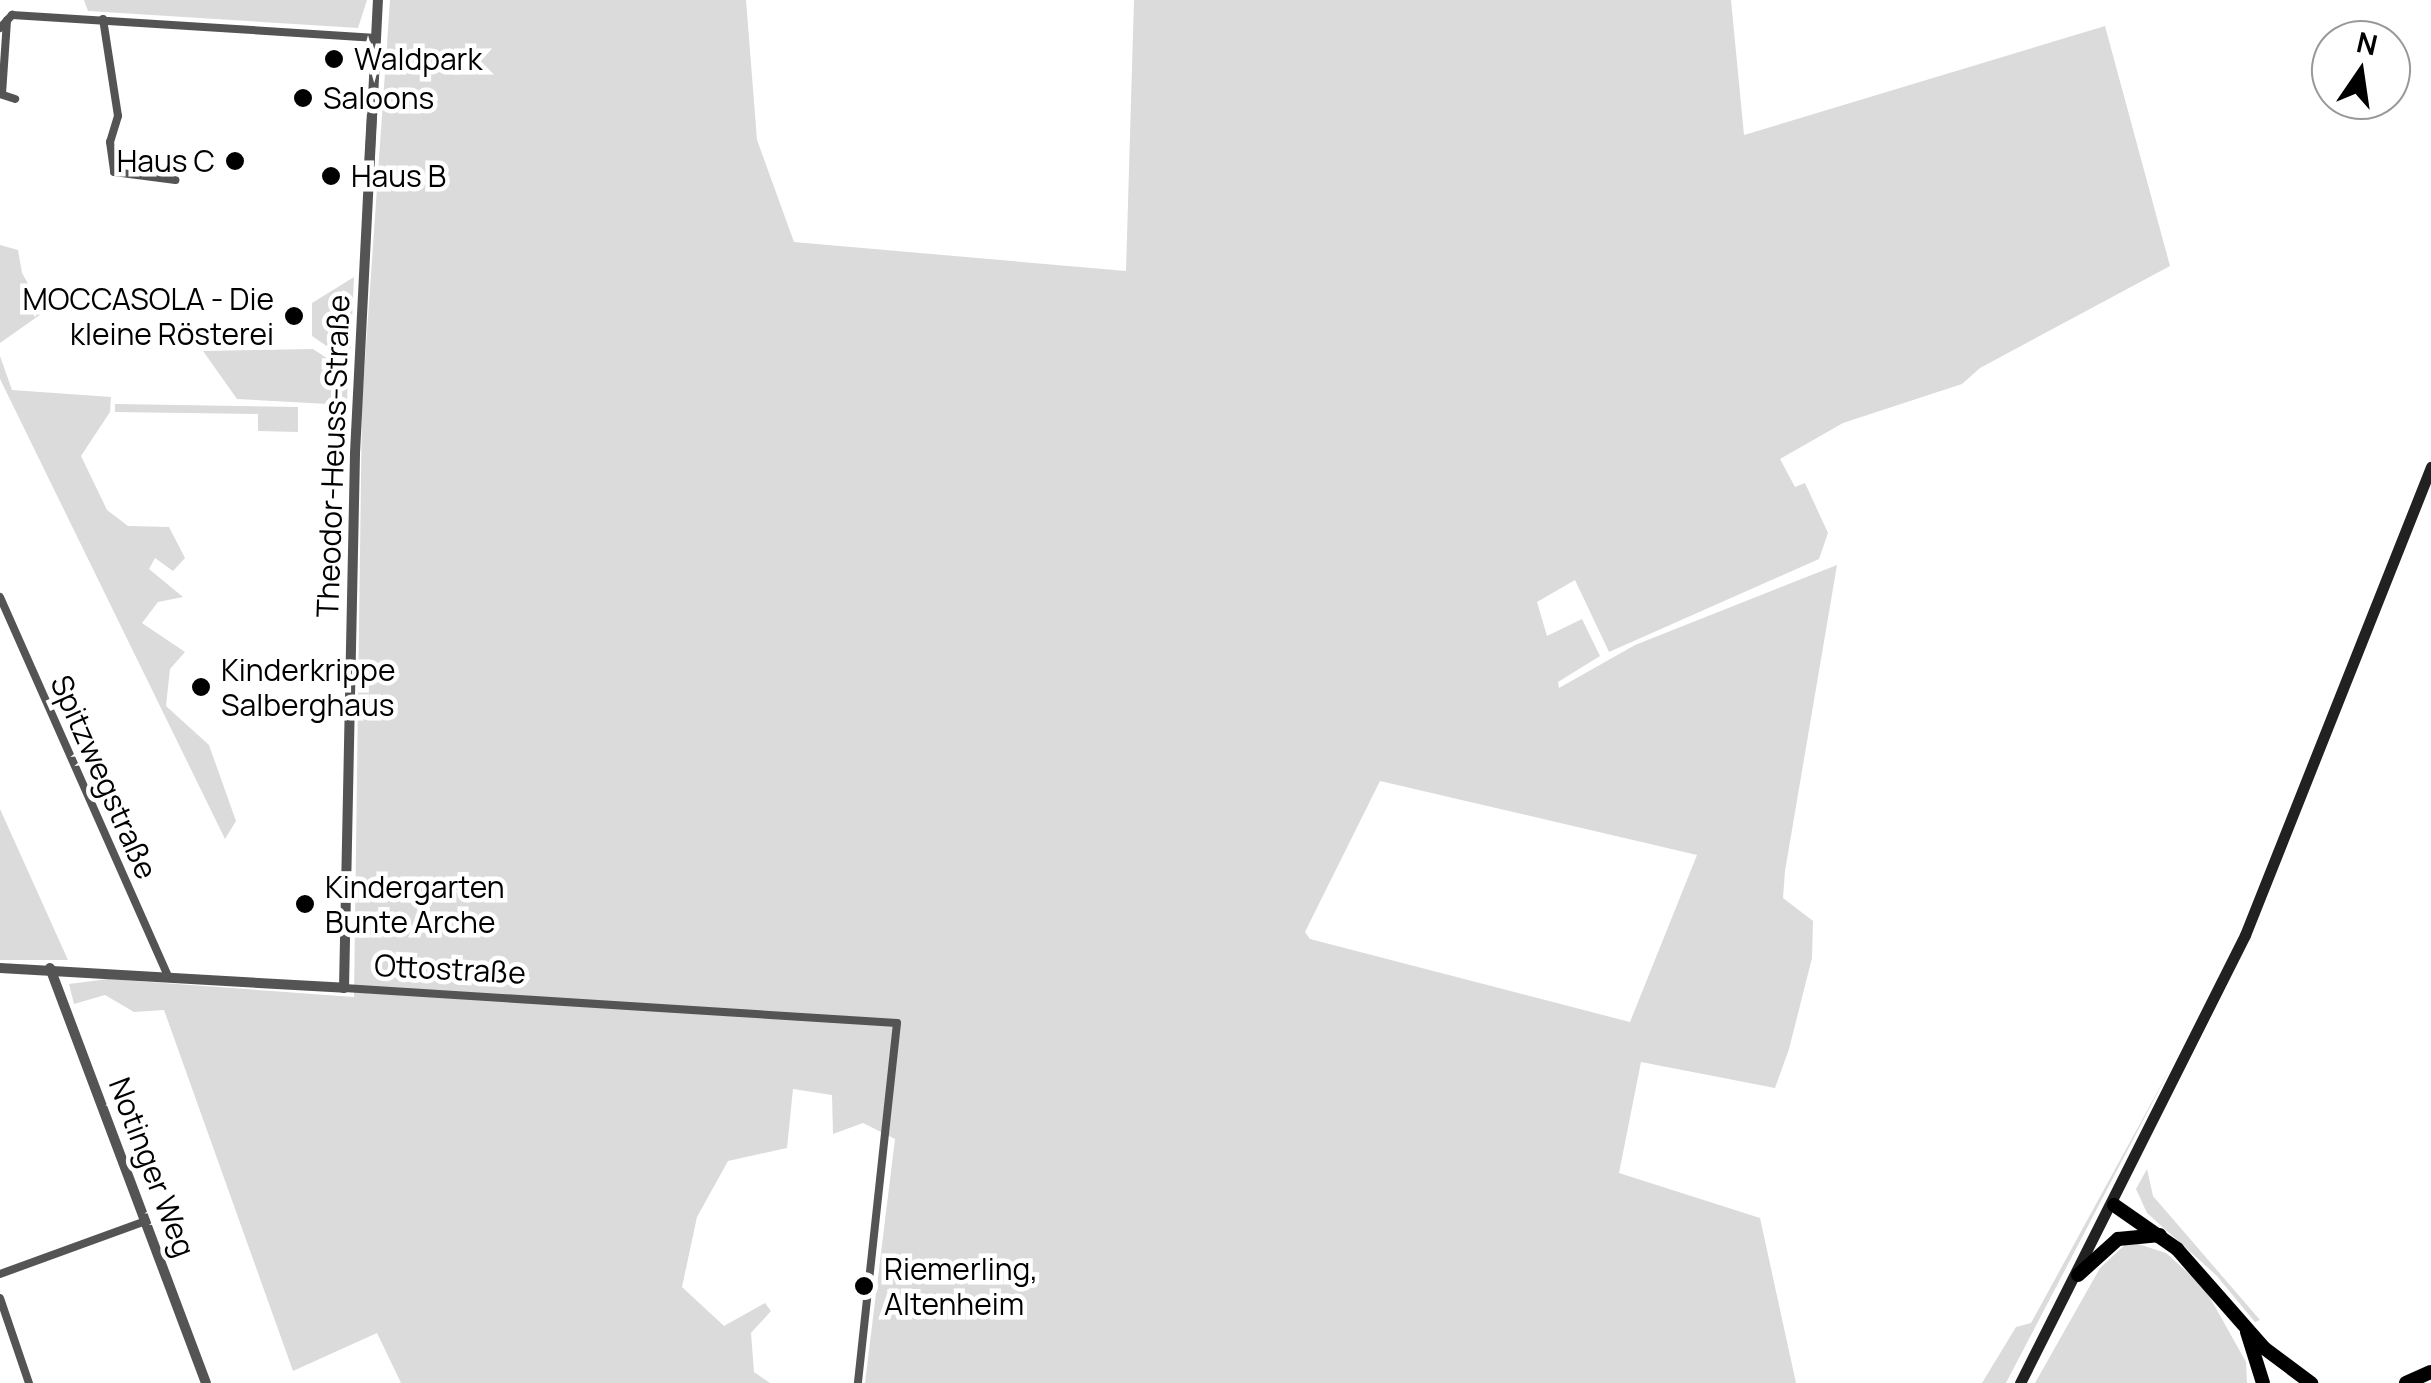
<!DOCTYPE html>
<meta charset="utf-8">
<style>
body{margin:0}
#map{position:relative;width:2431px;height:1383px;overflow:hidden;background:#fff;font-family:Manrope,sans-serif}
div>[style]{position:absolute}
.green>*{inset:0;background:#dbdbdb}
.minor>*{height:8px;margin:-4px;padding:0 4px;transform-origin:4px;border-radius:4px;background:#545454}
.tertiary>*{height:10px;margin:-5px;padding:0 5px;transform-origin:5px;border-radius:5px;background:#545454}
.secondary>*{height:11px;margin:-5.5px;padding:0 5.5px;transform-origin:5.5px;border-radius:5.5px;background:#212121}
.motorway>*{height:14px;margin:-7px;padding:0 7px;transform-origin:7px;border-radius:7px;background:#000}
.dots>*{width:28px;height:28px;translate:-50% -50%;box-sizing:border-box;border:5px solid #fff;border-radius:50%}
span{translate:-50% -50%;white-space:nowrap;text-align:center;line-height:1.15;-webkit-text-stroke:9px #fff;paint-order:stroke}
.poi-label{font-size:30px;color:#000}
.left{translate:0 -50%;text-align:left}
.right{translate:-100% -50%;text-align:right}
.street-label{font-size:30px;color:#000}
.north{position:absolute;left:2311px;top:20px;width:100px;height:100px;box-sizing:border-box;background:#fff;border:2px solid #999;border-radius:50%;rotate:13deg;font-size:28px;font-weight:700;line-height:40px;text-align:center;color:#000}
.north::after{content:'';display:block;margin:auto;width:35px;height:45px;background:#000;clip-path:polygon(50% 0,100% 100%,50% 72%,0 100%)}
</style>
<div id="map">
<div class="green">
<div style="clip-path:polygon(84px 0,367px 0,358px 28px,88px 11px)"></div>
<div style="clip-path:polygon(evenodd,390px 0,746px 0,757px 140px,794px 242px,1126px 271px,1134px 0,1731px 0,1744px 135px,2105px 26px,2170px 266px,1980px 368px,1962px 384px,1843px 423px,1780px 459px,1795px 487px,1805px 483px,1828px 533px,1819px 559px,1609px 652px,1575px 580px,1537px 602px,1547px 636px,1582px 619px,1600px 656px,1558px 682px,1559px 688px,1635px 645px,1837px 565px,1785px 871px,1783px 898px,1813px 921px,1812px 958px,1789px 1049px,1775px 1088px,1641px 1062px,1619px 1173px,1760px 1218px,1796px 1383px,865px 1383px,895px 1139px,863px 1123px,833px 1134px,832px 1095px,793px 1089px,787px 1148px,728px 1161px,697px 1217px,682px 1287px,724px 1326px,765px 1303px,771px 1311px,751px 1333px,754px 1372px,770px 1383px,401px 1383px,377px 1333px,293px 1371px,164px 1010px,134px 1012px,105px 995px,74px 1004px,69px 984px,108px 979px,354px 997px,362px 404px,390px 0,1380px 781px,1697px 855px,1630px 1022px,1310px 939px,1305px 932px,1380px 781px)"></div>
<div style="clip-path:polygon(0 230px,0 245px,18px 250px,22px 273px,44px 312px,0 343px)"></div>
<div style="clip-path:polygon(354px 277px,350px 362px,312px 336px,312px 303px)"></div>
<div style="clip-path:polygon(313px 349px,348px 372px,347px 405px,237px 399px,203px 351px)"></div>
<div style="clip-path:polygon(0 356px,12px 390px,111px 397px,110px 412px,81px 456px,107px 510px,128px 526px,169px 527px,185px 558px,173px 571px,155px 558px,149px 569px,183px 597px,158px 602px,142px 623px,185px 652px,170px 669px,166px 706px,209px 745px,236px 821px,225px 839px,0 379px)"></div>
<div style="clip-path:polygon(115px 404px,298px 407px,298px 432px,258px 431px,258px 414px,115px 412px)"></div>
<div style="clip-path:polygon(0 809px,68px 960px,0 960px)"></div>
<div style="clip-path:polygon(2172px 1065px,2006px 1383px,1982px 1383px,2016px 1327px,2031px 1323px)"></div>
<div style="clip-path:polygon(2147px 1169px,2153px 1196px,2260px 1320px,2255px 1322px,2216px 1275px,2147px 1213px,2136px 1189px)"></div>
<div style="clip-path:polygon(2129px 1241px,2166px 1253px,2204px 1287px,2246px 1362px,2247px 1383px,2035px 1383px,2100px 1268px)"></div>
</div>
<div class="minor">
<div style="left:103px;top:19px;width:98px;rotate:81.2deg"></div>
<div style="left:118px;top:116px;width:27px;rotate:107deg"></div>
<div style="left:110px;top:142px;width:30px;rotate:82deg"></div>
<div style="left:114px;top:172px;width:62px;rotate:7.5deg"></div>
<div style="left:0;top:28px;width:18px;rotate:-47deg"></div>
<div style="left:12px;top:15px;width:365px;rotate:3.6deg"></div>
<div style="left:0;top:94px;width:16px;rotate:18deg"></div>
<div style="left:2px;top:94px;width:74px;rotate:-86.1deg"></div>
<div style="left:0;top:597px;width:412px;rotate:66.1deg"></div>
<div style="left:344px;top:988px;width:554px;rotate:3.62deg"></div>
<div style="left:897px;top:1023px;width:362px;rotate:96.2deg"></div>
<div style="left:0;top:1274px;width:155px;rotate:-20deg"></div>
<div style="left:0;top:1298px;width:90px;rotate:71.2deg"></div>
</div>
<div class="tertiary">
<div style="left:369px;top:166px;width:71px;rotate:-86.8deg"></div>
<div style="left:0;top:968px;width:345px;rotate:3.3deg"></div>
<div style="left:344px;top:988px;width:535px;rotate:-88.82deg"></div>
<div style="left:355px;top:453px;width:454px;rotate:-87.1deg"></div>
<div style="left:50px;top:968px;width:443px;rotate:69.4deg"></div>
</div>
<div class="secondary">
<div style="left:2020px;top:1383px;width:501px;rotate:-63.33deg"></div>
<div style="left:2245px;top:935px;width:504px;rotate:-68.33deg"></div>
</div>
<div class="motorway">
<div style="left:2114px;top:1205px;width:77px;rotate:34.9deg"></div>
<div style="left:2177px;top:1249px;width:132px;rotate:48.7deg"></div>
<div style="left:2264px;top:1348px;width:59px;rotate:36.7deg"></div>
<div style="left:2078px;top:1275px;width:54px;rotate:-42deg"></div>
<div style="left:2118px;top:1239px;width:42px;rotate:-5.4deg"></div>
<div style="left:2247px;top:1332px;width:53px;rotate:72.6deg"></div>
<div style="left:2406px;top:1383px;width:27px;rotate:-24deg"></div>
</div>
<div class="dots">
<div style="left:334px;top:59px;background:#000"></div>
<div style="left:303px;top:98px;background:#000"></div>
<div style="left:235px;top:161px;background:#000"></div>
<div style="left:331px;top:176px;background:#000"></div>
<div style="left:294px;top:316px;background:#000"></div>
<div style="left:201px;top:687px;background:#000"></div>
<div style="left:305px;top:904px;background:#000"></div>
<div style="left:864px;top:1286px;background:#000"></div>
</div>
<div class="poi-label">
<span class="left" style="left:354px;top:59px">Waldpark</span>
<span class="left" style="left:323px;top:98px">Saloons</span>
<span class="right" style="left:215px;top:161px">Haus C</span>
<span class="left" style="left:351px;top:176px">Haus B</span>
<span class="right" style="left:274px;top:316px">MOCCASOLA - Die<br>kleine Rösterei</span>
<span class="left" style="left:221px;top:687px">Kinderkrippe<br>Salberghaus</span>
<span class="left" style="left:325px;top:904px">Kindergarten<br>Bunte Arche</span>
<span class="left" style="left:884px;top:1286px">Riemerling,<br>Altenheim</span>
</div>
<div class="street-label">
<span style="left:333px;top:456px;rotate:-88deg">Theodor-Heuss-Straße</span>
<span style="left:104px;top:777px;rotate:66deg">Spitzwegstraße</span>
<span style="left:450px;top:969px;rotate:3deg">Ottostraße</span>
<span style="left:152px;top:1167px;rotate:69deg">Notinger Weg</span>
</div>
<div class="north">N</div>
</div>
